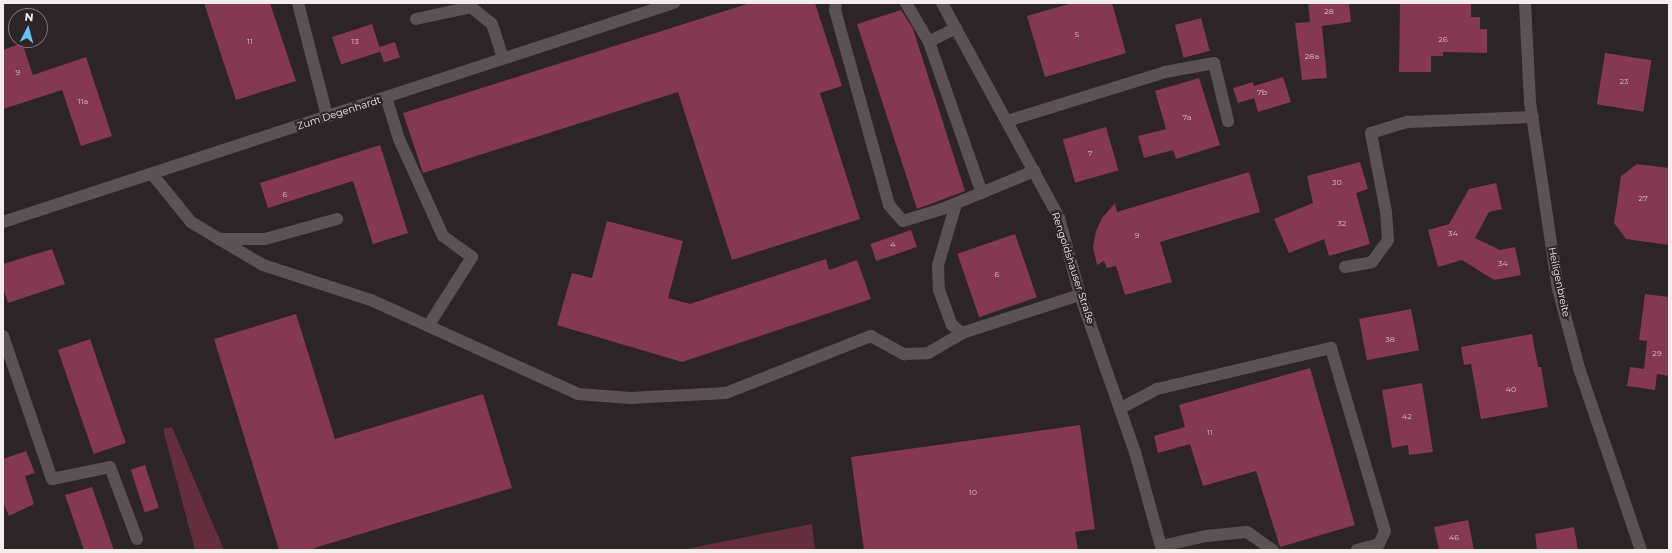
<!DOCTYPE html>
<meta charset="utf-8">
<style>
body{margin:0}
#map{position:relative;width:1672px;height:553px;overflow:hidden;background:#2c2426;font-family:Montserrat,sans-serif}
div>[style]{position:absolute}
.green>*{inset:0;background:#652e3f}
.building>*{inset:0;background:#843851;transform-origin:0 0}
.minor>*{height:12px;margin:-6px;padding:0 6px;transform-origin:6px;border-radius:6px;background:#5c5255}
span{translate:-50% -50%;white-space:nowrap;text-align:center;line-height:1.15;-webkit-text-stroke:4px #2c2426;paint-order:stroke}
.number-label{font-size:8px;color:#d7c0c7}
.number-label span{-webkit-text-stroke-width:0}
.street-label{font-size:10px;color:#f3edee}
.frame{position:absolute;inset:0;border:4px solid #f3edee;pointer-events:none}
.north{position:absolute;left:8px;top:8px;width:40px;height:40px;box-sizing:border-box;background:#2c2426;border:1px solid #7c7476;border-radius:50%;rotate:6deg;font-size:11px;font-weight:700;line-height:16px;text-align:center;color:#f3edee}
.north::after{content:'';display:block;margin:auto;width:14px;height:18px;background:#68c4f0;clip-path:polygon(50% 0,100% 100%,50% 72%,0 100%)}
</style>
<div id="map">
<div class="green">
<div style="clip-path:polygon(172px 427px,224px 550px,195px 550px,163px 429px)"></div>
<div style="clip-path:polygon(812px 524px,815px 550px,680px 550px)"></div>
</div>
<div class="building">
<div style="clip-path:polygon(204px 3px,270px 3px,296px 81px,236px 100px)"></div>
<div style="clip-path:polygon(750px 3px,815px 3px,842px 86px,820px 93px,860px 219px,732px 260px,678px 92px,423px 173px,403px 113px)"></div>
<div style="clip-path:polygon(1072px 3px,1112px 3px,1126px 53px,1045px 77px,1027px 16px)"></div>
<div style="clip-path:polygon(1308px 3px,1349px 3px,1351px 22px,1322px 26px,1327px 78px,1302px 80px,1295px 23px,1310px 22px)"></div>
<div style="clip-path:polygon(1400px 3px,1471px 3px,1471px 17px,1480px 17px,1480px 29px,1487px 29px,1487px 53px,1443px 52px,1443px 56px,1431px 56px,1431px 72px,1399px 72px)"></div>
<div style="clip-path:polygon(901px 10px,913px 29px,965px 191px,917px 209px,857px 24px)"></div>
<div style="left:1201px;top:18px;width:34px;height:27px;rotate:75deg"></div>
<div style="left:372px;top:24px;width:29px;height:42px;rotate:72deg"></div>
<div style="left:395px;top:42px;width:16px;height:17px;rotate:72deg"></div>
<div style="clip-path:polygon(22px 43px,33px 75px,86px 57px,112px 136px,81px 146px,62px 90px,3px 109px,3px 50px)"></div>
<div style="left:1605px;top:53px;width:47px;height:52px;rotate:9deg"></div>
<div style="clip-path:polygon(1283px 77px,1291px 102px,1258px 112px,1254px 98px,1238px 103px,1233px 88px,1253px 82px,1254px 86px)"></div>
<div style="clip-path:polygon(1199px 78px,1220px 145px,1176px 159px,1173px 150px,1144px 158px,1138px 136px,1166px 129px,1155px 91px)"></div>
<div style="left:1106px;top:127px;width:45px;height:45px;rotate:74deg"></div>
<div style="clip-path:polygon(380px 145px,408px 233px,373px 244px,353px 181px,268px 208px,260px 183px)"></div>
<div style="clip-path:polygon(1360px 162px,1368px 189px,1356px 193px,1370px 244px,1329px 256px,1324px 239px,1289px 253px,1274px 219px,1313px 203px,1307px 176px)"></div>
<div style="clip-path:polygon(1637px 164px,1669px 168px,1669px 245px,1626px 239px,1614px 223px,1621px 176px)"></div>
<div style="clip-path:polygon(1249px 172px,1260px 212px,1160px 242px,1172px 282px,1125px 295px,1116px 266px,1107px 268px,1104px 261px,1097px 265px,1093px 247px,1096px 231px,1102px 218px,1115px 203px,1117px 212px)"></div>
<div style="clip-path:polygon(1496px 183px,1502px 209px,1489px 212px,1475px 238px,1500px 250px,1515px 247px,1521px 275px,1494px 280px,1462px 260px,1438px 267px,1428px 230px,1449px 224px,1469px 189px)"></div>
<div style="clip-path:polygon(607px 221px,683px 241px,668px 298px,690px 304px,826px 259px,829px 270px,857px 260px,871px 299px,682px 362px,557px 325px,572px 273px,592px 278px)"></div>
<div style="left:911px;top:230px;width:18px;height:43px;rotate:71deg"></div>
<div style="left:1015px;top:234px;width:67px;height:61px;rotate:71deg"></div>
<div style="clip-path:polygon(52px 249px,65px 284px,8px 303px,3px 288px,3px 264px)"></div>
<div style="clip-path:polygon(1645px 294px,1669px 297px,1669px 376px,1657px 374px,1655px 390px,1627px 386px,1630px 367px,1644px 369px,1647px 341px,1639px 340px)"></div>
<div style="left:1411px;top:309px;width:42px;height:53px;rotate:79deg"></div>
<div style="clip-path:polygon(296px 314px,335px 439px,483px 394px,512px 488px,308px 550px,279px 550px,214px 339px)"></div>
<div style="clip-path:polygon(1532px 334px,1538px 367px,1541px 367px,1548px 407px,1481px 419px,1471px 364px,1464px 365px,1461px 347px)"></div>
<div style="left:90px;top:339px;width:110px;height:34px;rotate:71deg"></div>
<div style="clip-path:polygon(1310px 368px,1355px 525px,1280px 547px,1256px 471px,1203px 486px,1190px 444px,1158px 453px,1154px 436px,1185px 427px,1179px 405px)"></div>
<div style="clip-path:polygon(1422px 383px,1433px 452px,1409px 455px,1408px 445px,1392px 448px,1382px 390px)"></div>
<div style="clip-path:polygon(1080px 425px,1095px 529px,1075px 532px,1078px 550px,864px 550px,851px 457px)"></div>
<div style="clip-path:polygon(26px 451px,35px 473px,25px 476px,34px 504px,9px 516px,3px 502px,3px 459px)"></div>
<div style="left:145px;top:465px;width:45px;height:15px;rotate:72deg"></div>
<div style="clip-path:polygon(92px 487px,114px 550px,84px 550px,65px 495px)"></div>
<div style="clip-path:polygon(1468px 520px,1474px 550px,1439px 550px,1434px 527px)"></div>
<div style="clip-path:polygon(1574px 527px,1578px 550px,1537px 550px,1535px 534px)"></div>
</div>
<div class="minor">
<div style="left:298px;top:3px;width:117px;rotate:75.6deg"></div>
<div style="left:836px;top:3px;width:7px;rotate:98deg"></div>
<div style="left:835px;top:10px;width:202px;rotate:74.5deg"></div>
<div style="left:889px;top:205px;width:21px;rotate:49deg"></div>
<div style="left:903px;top:221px;width:41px;rotate:-17.1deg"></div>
<div style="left:942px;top:209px;width:100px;rotate:-22.4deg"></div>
<div style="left:906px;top:3px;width:45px;rotate:59.5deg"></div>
<div style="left:942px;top:3px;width:245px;rotate:61.4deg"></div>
<div style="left:1059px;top:218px;width:80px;rotate:74.7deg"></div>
<div style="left:1080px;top:295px;width:166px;rotate:70.7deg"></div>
<div style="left:1135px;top:452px;width:102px;rotate:74.6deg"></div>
<div style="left:1525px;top:3px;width:99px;rotate:87.1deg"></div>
<div style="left:1530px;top:102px;width:189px;rotate:81.5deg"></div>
<div style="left:1558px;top:289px;width:82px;rotate:75.1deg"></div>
<div style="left:1579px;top:368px;width:192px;rotate:71.2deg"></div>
<div style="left:416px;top:19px;width:56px;rotate:-12.3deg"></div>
<div style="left:471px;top:7px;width:27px;rotate:39deg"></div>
<div style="left:492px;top:24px;width:36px;rotate:72deg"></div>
<div style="left:956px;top:28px;width:30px;rotate:153deg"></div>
<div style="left:929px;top:42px;width:160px;rotate:70.7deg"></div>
<div style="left:386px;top:97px;width:44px;rotate:72.8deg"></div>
<div style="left:399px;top:139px;width:107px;rotate:65.6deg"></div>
<div style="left:443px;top:236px;width:36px;rotate:36deg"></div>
<div style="left:472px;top:257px;width:82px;rotate:122.5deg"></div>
<div style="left:1007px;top:121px;width:165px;rotate:-17.2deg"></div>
<div style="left:1165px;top:72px;width:50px;rotate:-10.4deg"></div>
<div style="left:1214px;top:63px;width:60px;rotate:76.4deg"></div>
<div style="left:152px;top:174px;width:62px;rotate:50.9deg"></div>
<div style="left:191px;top:222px;width:33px;rotate:31deg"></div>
<div style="left:219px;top:239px;width:46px"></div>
<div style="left:265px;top:239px;width:75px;rotate:-15.5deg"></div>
<div style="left:956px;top:204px;width:64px;rotate:106.4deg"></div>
<div style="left:938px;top:265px;width:25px;rotate:88deg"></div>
<div style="left:939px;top:290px;width:37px;rotate:70deg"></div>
<div style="left:952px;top:325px;width:13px;rotate:39deg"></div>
<div style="left:962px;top:333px;width:124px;rotate:-17.9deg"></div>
<div style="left:3px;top:222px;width:706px;rotate:-18.08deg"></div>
<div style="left:219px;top:239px;width:51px;rotate:30.6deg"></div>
<div style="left:263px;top:265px;width:114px;rotate:18deg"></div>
<div style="left:371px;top:300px;width:227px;rotate:24.4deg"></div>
<div style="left:578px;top:394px;width:52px;rotate:4.4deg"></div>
<div style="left:630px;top:398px;width:96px;rotate:-3deg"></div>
<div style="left:726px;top:393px;width:156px;rotate:-21.5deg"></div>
<div style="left:871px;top:336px;width:38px;rotate:29deg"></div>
<div style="left:904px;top:354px;width:24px;rotate:-2deg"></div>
<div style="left:928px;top:353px;width:39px;rotate:-30deg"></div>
<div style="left:1345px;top:267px;width:27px;rotate:-10deg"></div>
<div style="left:1372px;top:262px;width:27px;rotate:-54deg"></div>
<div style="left:1388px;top:240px;width:28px;rotate:-94deg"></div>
<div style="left:1386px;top:212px;width:80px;rotate:-100.8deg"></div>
<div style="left:1371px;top:133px;width:39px;rotate:-17deg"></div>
<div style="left:1408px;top:122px;width:125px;rotate:-2.3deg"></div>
<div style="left:3px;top:336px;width:151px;rotate:71.1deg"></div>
<div style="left:52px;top:479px;width:59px;rotate:-11.7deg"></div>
<div style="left:110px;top:467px;width:77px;rotate:69.4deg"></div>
<div style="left:1121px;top:408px;width:41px;rotate:-27.8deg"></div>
<div style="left:1157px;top:389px;width:179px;rotate:-13.3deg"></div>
<div style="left:1331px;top:348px;width:191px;rotate:73.6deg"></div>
<div style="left:1385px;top:531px;width:14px;rotate:115deg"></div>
<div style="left:1379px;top:544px;width:23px;rotate:165deg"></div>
<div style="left:1161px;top:546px;width:46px;rotate:-12.5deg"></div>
<div style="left:1206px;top:536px;width:41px;rotate:-5.6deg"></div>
<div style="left:1247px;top:532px;width:32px;rotate:35deg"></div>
</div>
<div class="number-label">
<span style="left:1329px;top:12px">28</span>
<span style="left:1077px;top:35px">5</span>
<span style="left:1443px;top:40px">26</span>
<span style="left:250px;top:42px">11</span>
<span style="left:355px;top:42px">13</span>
<span style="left:1312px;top:57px">28a</span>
<span style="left:18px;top:73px">9</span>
<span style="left:1624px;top:82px">23</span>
<span style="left:1262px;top:93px">7b</span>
<span style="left:83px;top:102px">11a</span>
<span style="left:1187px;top:118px">7a</span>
<span style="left:1090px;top:154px">7</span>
<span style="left:1337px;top:183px">30</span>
<span style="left:285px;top:195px">6</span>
<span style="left:1643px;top:199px">27</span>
<span style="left:1342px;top:224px">32</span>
<span style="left:1453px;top:234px">34</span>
<span style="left:1137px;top:236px">9</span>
<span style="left:893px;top:245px">4</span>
<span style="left:1503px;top:264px">34</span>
<span style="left:997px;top:275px">6</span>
<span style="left:1390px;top:340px">38</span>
<span style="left:1657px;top:354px">29</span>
<span style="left:1511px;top:390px">40</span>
<span style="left:1407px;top:417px">42</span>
<span style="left:1210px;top:433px">11</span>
<span style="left:973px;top:493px">10</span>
<span style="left:1454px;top:538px">46</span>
</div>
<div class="street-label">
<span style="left:339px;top:113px;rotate:-18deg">Zum Degenhardt</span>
<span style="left:1073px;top:268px;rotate:72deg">Rengoldshauser Straße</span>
<span style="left:1559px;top:282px;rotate:78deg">Heiligenbreite</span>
</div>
<div class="frame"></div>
<div class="north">N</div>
</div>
